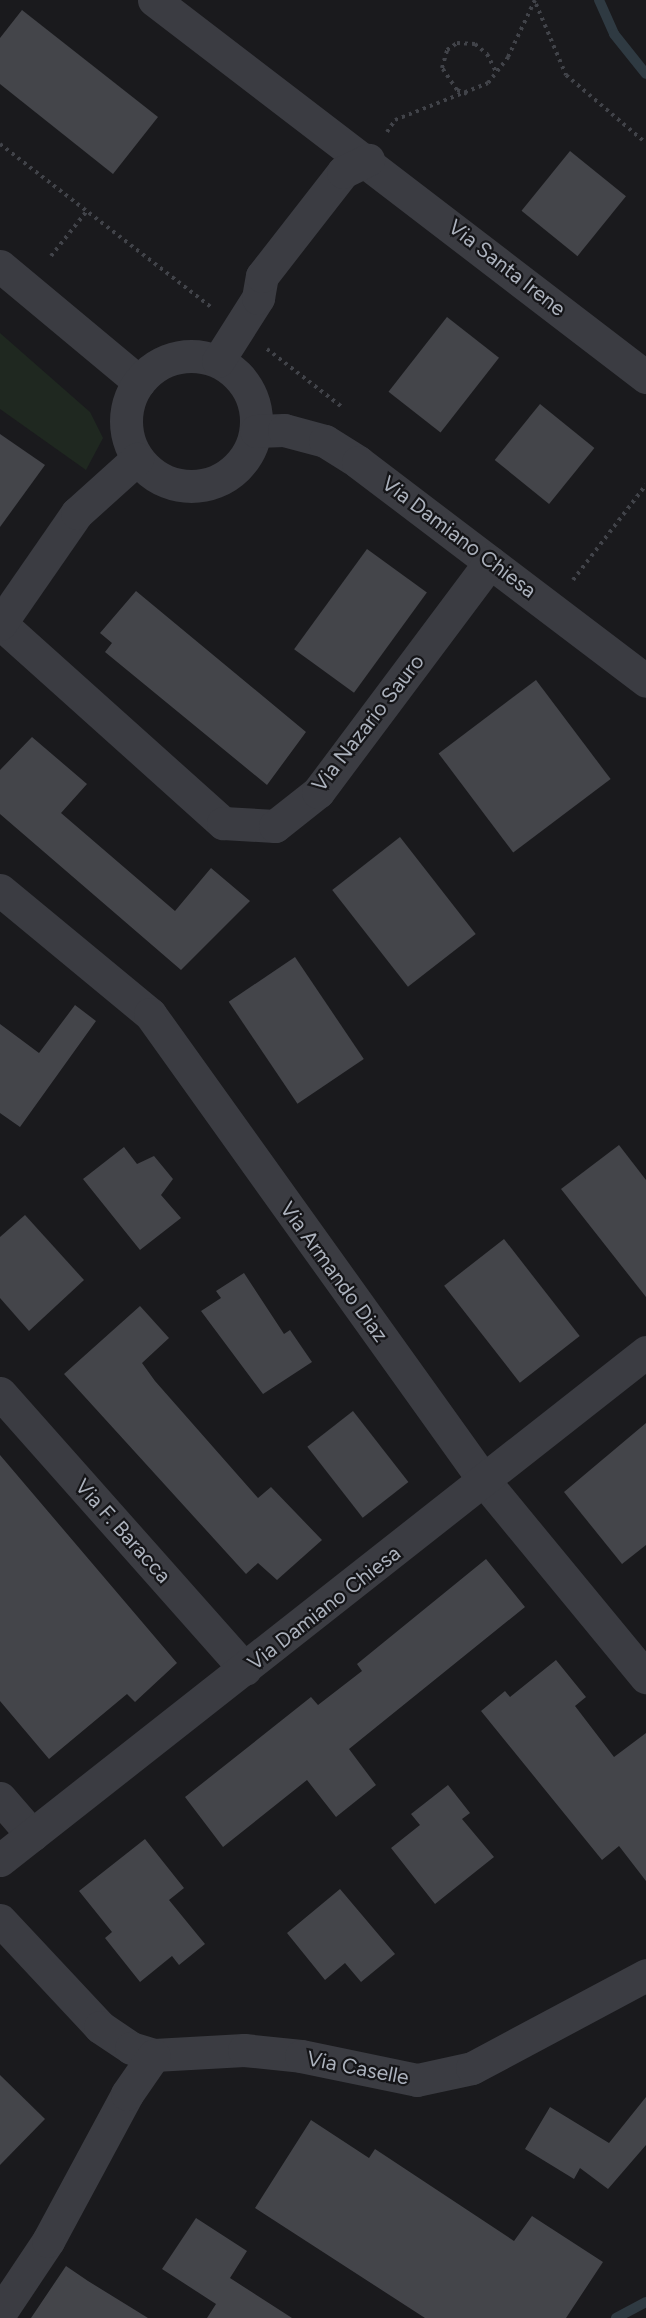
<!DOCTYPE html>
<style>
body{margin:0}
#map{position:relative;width:646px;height:2318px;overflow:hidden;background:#1a1a1d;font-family:Figtree,sans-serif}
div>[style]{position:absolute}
.green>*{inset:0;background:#1f2820}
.stream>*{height:10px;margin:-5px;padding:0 5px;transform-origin:5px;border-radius:5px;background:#2f3a42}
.building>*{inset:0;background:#44454a;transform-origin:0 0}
.path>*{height:4px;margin-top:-2px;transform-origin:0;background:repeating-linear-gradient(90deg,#414349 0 3px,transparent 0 7.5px)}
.minor>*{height:33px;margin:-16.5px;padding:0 16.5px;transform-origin:16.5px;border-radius:16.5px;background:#3b3c42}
.minor>.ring{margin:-16.5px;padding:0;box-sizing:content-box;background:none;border:33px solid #3b3c42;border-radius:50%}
span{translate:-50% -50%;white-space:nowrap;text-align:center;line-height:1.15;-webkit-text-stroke:4.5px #151518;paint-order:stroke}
.street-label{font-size:21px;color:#acb2bd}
</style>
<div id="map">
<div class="green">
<div style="clip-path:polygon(0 333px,90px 412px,103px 438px,86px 470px,0 409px)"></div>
</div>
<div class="stream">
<div style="left:599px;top:0;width:37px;rotate:66deg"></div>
<div style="left:614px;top:34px;width:51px;rotate:51.3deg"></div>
<div style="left:616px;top:2318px;width:34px;rotate:-28deg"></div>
</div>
<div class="building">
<div style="clip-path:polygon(22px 10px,158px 117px,113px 174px,0 84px,0 38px)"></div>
<div style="left:570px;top:151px;width:72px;height:77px;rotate:39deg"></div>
<div style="left:447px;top:317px;width:66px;height:95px;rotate:38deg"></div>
<div style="left:540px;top:404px;width:70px;height:72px;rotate:39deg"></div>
<div style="clip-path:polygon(0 434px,45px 465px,0 527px)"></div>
<div style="left:367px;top:549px;width:74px;height:124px;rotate:36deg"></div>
<div style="clip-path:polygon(136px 591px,306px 732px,267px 785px,105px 652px,112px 643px,100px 633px)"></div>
<div style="left:536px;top:680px;width:124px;height:122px;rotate:53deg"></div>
<div style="clip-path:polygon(32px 737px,87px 784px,61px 813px,175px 911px,211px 868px,250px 901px,181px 970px,0 814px,0 770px)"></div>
<div style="left:400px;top:837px;width:123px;height:86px;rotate:52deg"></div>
<div style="left:295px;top:957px;width:123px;height:80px;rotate:56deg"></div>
<div style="clip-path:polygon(75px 1005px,96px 1021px,20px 1127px,0 1113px,0 1024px,39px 1053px)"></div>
<div style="clip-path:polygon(619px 1145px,646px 1180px,646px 1297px,561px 1189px)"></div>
<div style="clip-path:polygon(124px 1147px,137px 1164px,154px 1156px,173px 1179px,161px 1195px,181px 1218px,140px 1250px,83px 1179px)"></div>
<div style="clip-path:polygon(25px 1215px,84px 1280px,29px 1331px,0 1298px,0 1237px)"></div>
<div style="left:504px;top:1239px;width:123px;height:76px;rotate:52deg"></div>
<div style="clip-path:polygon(244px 1273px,284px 1334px,290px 1330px,312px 1362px,263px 1394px,201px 1311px,221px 1298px,216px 1291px)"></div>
<div style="clip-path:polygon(140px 1306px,169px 1338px,142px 1363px,155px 1381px,258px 1498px,271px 1487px,322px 1540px,277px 1580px,258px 1563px,246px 1574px,64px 1374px)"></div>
<div style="left:353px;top:1411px;width:90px;height:58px;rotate:52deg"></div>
<div style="clip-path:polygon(646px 1423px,646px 1545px,622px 1564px,564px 1492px)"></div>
<div style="clip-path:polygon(0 1455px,177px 1663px,135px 1702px,127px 1694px,49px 1759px,0 1701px)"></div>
<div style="clip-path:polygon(486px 1559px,525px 1607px,349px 1749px,376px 1785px,336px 1817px,307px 1780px,223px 1847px,185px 1797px,311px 1697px,318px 1705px,362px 1671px,357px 1664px)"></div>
<div style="clip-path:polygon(556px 1660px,586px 1697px,575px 1706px,614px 1757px,646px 1733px,646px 1881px,619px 1846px,602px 1860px,481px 1711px,505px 1691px,510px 1697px)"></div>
<div style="clip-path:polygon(448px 1785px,470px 1813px,462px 1819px,494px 1857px,435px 1904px,391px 1848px,420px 1825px,411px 1814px)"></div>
<div style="clip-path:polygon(145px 1839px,184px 1888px,169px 1900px,205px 1944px,179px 1965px,172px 1956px,140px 1982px,105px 1938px,112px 1932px,79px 1891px)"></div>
<div style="clip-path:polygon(340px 1889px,395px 1954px,361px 1982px,345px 1963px,325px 1980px,287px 1933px)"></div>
<div style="clip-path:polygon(0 2075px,45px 2119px,0 2165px)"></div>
<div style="clip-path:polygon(646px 2097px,646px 2145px,608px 2189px,580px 2168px,574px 2179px,525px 2149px,550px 2107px,609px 2143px)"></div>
<div style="clip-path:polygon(311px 2120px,369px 2158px,375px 2149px,514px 2241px,532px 2216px,603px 2262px,566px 2318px,425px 2318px,255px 2208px)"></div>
<div style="clip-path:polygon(196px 2218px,247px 2251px,230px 2278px,292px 2318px,207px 2318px,216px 2304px,162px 2269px)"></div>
<div style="clip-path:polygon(66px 2266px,88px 2281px,148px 2318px,31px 2318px)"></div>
</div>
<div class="path">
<div style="left:536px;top:4px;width:77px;rotate:67.1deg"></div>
<div style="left:566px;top:75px;width:105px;rotate:40.4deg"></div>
<div style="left:467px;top:94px;width:11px;rotate:-158deg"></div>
<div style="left:457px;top:90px;width:27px;rotate:-124deg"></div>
<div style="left:442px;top:68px;width:19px;rotate:-74deg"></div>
<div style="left:447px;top:50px;width:12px;rotate:-35deg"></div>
<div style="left:457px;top:43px;width:18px;rotate:3deg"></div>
<div style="left:475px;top:44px;width:16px;rotate:40deg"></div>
<div style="left:487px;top:54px;width:20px;rotate:63deg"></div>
<div style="left:387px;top:132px;width:14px;rotate:-56deg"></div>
<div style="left:395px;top:120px;width:100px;rotate:-21.7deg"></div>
<div style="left:488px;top:83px;width:33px;rotate:-52deg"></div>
<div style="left:508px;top:57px;width:63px;rotate:-64.7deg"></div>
<div style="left:0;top:144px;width:267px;rotate:37.7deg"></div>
<div style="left:51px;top:256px;width:56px;rotate:-51.5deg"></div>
<div style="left:267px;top:349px;width:95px;rotate:37.7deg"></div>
<div style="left:573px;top:580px;width:120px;rotate:-52.5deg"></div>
</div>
<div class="minor">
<div style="left:154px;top:0;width:620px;rotate:37.46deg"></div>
<div style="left:0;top:266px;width:181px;rotate:39.8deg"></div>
<div class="ring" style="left:126px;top:356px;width:97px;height:97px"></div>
<div style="left:218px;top:361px;width:75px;rotate:-57.6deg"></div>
<div style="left:258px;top:298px;width:22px;rotate:-80deg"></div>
<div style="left:262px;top:276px;width:132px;rotate:-52.1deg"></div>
<div style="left:343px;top:172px;width:28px;rotate:-26deg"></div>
<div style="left:256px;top:431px;width:28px;rotate:-2deg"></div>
<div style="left:284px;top:430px;width:42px;rotate:15deg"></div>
<div style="left:325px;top:441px;width:39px;rotate:32deg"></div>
<div style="left:358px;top:462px;width:362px;rotate:37.2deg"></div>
<div style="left:0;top:623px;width:300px;rotate:41.9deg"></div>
<div style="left:223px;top:823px;width:52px;rotate:3.3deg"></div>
<div style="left:275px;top:826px;width:55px;rotate:-38.3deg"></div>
<div style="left:318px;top:792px;width:287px;rotate:-53.2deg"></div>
<div style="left:0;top:624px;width:135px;rotate:-55.3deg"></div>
<div style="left:77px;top:513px;width:81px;rotate:-42deg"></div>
<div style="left:0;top:890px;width:195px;rotate:39.6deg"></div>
<div style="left:150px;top:1014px;width:576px;rotate:54.4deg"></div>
<div style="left:485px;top:1482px;width:253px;rotate:50.5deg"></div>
<div style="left:0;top:1393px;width:369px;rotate:48.4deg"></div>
<div style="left:0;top:1798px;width:49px;rotate:49.1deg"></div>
<div style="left:0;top:1860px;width:822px;rotate:-38.18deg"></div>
<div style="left:0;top:1920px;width:146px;rotate:46.9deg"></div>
<div style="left:100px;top:2027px;width:37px;rotate:34deg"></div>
<div style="left:131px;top:2048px;width:24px;rotate:17deg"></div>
<div style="left:154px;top:2055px;width:90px;rotate:-3.2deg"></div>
<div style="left:244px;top:2050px;width:57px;rotate:6deg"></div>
<div style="left:301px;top:2056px;width:118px;rotate:11.7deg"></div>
<div style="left:417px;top:2080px;width:56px;rotate:-12.3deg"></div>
<div style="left:472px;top:2068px;width:197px;rotate:-28.1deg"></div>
<div style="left:0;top:2313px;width:87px;rotate:-56.3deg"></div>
<div style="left:48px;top:2241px;width:167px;rotate:-61.7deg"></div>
<div style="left:127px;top:2094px;width:47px;rotate:-55.3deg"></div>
</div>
<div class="street-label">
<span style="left:507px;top:268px;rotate:38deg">Via Santa Irene</span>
<span style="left:459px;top:537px;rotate:37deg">Via Damiano Chiesa</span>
<span style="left:368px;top:723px;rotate:-52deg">Via Nazario Sauro</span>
<span style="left:334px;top:1272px;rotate:54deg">Via Armando Diaz</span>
<span style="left:123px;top:1531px;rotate:48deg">Via F. Baracca</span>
<span style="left:324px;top:1608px;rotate:-38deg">Via Damiano Chiesa</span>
<span style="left:358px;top:2068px;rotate:11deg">Via Caselle</span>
</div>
</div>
